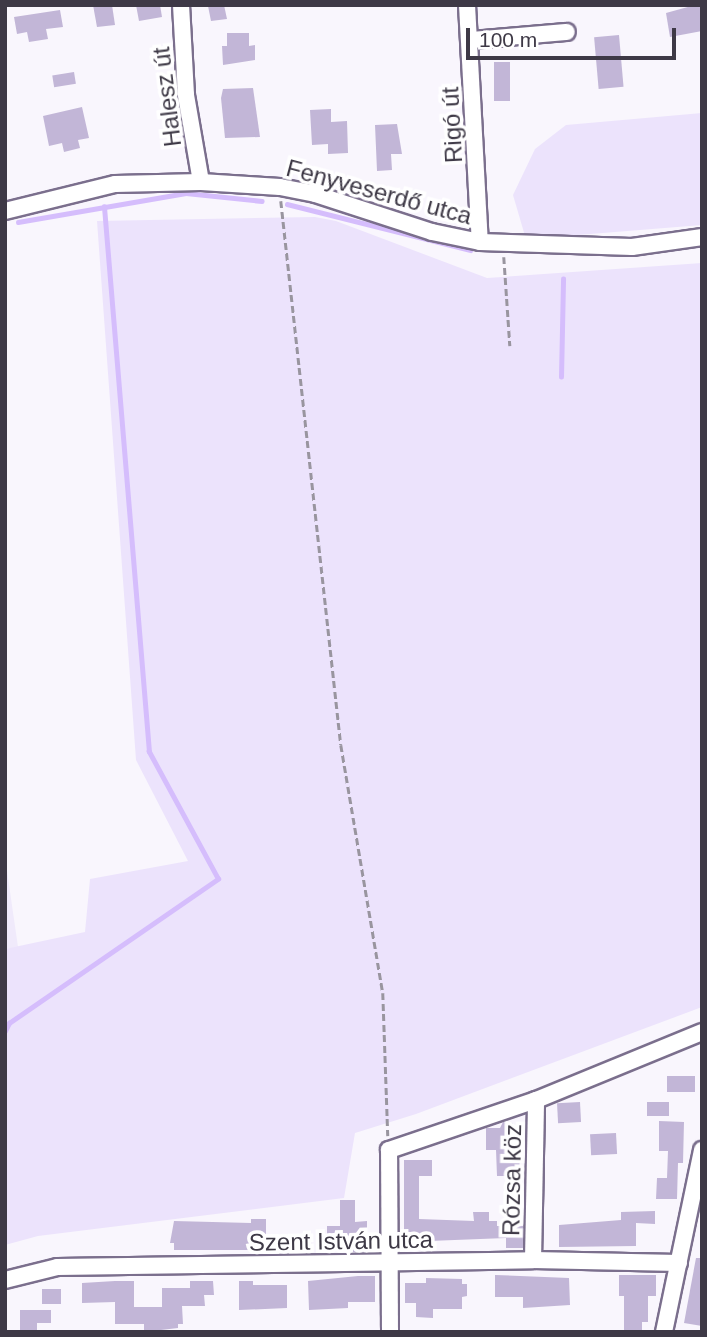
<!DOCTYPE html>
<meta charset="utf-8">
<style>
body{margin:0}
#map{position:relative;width:707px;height:1337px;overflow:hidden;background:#f9f6fd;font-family:Helvetica,sans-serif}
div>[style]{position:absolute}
.built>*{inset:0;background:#f0eafb}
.green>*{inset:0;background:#ece3fc}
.stream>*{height:4.5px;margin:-2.25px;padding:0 2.25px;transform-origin:2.25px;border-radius:2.25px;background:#d5bdfc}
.building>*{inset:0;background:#c2b6d7;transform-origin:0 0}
.path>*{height:2.5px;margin-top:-1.25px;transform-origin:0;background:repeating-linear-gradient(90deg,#99959f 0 7px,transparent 0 10.5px)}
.roads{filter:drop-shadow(2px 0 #7b6f8d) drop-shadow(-2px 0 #7b6f8d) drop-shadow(0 2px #7b6f8d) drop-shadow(0 -2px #7b6f8d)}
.minor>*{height:16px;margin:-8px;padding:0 8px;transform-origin:8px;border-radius:8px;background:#fff}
span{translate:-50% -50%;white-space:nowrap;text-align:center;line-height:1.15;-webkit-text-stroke:7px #fff;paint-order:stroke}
.street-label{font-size:24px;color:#3e3946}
.frame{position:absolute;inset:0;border:7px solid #3e3946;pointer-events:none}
.scale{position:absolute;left:466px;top:28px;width:210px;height:32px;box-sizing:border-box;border:4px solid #3e3946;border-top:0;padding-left:9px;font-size:21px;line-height:24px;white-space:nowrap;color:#3e3946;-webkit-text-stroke:5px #fff;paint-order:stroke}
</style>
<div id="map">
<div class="built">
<div style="clip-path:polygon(5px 857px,18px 947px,5px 949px)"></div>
</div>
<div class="green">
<div style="clip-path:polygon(702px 113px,702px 225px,553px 237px,525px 236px,513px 195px,535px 149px,566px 125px)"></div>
<div style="clip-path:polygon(315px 217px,336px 221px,487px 278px,702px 263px,702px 1007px,416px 1114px,355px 1133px,344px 1198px,38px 1236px,5px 1245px,5px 949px,85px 932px,90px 879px,188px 861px,136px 760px,97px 221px)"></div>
</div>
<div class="stream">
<div style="left:287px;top:204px;width:189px;rotate:14.1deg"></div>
<div style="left:18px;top:222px;width:170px;rotate:-9.8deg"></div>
<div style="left:186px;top:193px;width:76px;rotate:6deg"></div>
<div style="left:561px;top:377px;width:98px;rotate:-88.8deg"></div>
<div style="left:5px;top:1031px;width:9px;rotate:-63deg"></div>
<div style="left:9px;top:1023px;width:254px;rotate:-34.6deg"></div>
<div style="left:218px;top:879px;width:145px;rotate:-118.5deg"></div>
<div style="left:149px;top:752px;width:547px;rotate:-94.72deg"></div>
</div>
<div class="building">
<div style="clip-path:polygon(93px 5px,112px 5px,115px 25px,97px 27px)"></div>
<div style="clip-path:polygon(136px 5px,160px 5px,162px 17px,139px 21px)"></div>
<div style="clip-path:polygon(224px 5px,227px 19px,211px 21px,208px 6px)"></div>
<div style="clip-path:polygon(695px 5px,702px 5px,702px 31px,670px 37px,666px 13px)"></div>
<div style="clip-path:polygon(60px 10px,63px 27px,46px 29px,48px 39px,29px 42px,27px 32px,17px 34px,14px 17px)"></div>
<div style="clip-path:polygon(227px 33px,249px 33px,249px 46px,255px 45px,255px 60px,223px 65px,222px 46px,227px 46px)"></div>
<div style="left:619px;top:35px;width:52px;height:25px;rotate:85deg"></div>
<div style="left:494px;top:62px;width:16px;height:39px"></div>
<div style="left:74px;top:72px;width:12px;height:22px;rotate:81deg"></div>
<div style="clip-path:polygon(253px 88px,260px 137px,225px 138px,221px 98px,223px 89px)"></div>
<div style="clip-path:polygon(82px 107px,89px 138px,78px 140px,80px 148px,64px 152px,62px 143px,49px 146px,43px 116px)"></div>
<div style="clip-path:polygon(331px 109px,331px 122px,347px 121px,348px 153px,328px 154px,328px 144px,312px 145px,310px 110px)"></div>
<div style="clip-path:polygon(397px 124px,402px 154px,391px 154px,392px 170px,377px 171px,375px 125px)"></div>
<div style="left:667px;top:1076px;width:28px;height:16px"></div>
<div style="left:580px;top:1102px;width:20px;height:23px;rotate:87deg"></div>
<div style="left:647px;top:1102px;width:22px;height:14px"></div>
<div style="clip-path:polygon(659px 1121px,684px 1122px,683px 1163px,678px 1163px,677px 1199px,656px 1199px,657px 1178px,667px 1178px,668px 1151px,659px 1151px)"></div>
<div style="clip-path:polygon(503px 1122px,513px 1123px,513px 1127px,521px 1128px,519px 1176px,497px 1176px,496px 1150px,486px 1150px,486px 1128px,500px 1128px)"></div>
<div style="left:616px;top:1133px;width:21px;height:26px;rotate:87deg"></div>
<div style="clip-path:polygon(404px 1160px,432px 1160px,432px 1176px,419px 1176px,419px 1219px,474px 1221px,473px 1212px,489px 1212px,489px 1221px,497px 1221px,497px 1226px,523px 1226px,523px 1248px,506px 1248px,506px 1238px,429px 1241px,429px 1238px,404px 1238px)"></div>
<div style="clip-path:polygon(340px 1200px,355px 1200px,355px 1222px,367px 1221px,367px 1235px,374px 1235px,374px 1252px,353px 1252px,353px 1247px,327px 1248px,327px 1226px,340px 1226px)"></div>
<div style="clip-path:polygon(655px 1211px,655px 1224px,636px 1223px,636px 1246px,559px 1247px,559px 1225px,621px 1220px,621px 1212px)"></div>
<div style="clip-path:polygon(251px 1219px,266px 1219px,266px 1250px,174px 1250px,174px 1243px,170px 1243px,174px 1221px,251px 1223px)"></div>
<div style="clip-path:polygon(696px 1258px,702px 1258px,702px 1326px,684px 1323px)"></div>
<div style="clip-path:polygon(495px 1275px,569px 1278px,570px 1305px,523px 1308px,523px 1297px,495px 1297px)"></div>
<div style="clip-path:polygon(619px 1275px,656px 1275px,656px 1296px,648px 1296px,648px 1322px,642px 1322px,642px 1332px,624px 1332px,624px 1296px,619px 1296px)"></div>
<div style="clip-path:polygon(358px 1276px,375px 1276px,375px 1302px,348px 1302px,348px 1308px,309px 1310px,308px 1281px)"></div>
<div style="clip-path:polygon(426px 1278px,462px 1279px,462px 1284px,467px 1284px,467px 1296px,462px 1297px,462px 1309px,433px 1309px,433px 1318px,416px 1317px,416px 1303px,405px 1303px,405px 1283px,426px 1283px)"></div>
<div style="clip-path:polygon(115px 1281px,134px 1281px,134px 1307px,162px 1307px,162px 1288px,190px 1288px,190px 1281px,213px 1281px,214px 1295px,204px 1295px,205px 1306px,182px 1306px,183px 1324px,178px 1324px,178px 1328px,144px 1332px,144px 1324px,115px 1324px,115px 1302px,82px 1303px,82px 1283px)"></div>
<div style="clip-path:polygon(239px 1281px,253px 1281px,253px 1285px,287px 1285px,287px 1308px,239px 1310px)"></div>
<div style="left:42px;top:1289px;width:19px;height:15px"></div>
<div style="clip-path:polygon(20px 1310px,51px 1310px,51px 1323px,37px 1323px,37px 1332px,20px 1332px)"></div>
</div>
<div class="path">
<div style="left:281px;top:201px;width:547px;rotate:83.71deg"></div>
<div style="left:341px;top:745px;width:252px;rotate:80.4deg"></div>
<div style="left:383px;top:993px;width:143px;rotate:88deg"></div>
<div style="left:504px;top:257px;width:89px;rotate:86.1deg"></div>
</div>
<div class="roads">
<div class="minor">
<div style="left:181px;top:5px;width:90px;rotate:86.8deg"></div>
<div style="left:186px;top:95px;width:88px;rotate:80.2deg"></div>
<div style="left:467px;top:5px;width:237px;rotate:86.9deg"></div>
<div style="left:471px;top:40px;width:96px;rotate:-4.8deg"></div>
<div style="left:5px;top:211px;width:113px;rotate:-13.8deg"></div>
<div style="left:115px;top:184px;width:86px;rotate:-1.3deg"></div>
<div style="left:201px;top:182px;width:79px;rotate:3.6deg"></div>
<div style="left:280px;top:187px;width:36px;rotate:11deg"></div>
<div style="left:315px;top:194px;width:123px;rotate:18deg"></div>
<div style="left:432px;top:232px;width:49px;rotate:11.8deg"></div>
<div style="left:480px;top:242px;width:152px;rotate:1.9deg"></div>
<div style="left:632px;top:247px;width:71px;rotate:-8.1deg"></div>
<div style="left:533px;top:1260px;width:160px;rotate:-88.9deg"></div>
<div style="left:5px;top:1280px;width:54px;rotate:-14deg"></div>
<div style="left:57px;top:1267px;width:476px;rotate:-0.8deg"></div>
<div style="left:533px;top:1260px;width:146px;rotate:1.2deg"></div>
<div style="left:390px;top:1332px;width:182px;rotate:-90.3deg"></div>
<div style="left:389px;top:1150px;width:155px;rotate:-18.8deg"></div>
<div style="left:536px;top:1100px;width:179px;rotate:-22.3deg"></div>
<div style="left:664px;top:1332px;width:186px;rotate:-78.2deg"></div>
</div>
</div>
<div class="street-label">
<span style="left:167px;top:97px;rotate:-97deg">Halesz út</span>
<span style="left:452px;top:125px;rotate:-93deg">Rigó út</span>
<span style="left:379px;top:192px;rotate:15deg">Fenyveserdő utca</span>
<span style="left:512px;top:1180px;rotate:-89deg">Rózsa köz</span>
<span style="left:341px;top:1241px;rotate:-1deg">Szent István utca</span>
</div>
<div class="frame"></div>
<div class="scale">100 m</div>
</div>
